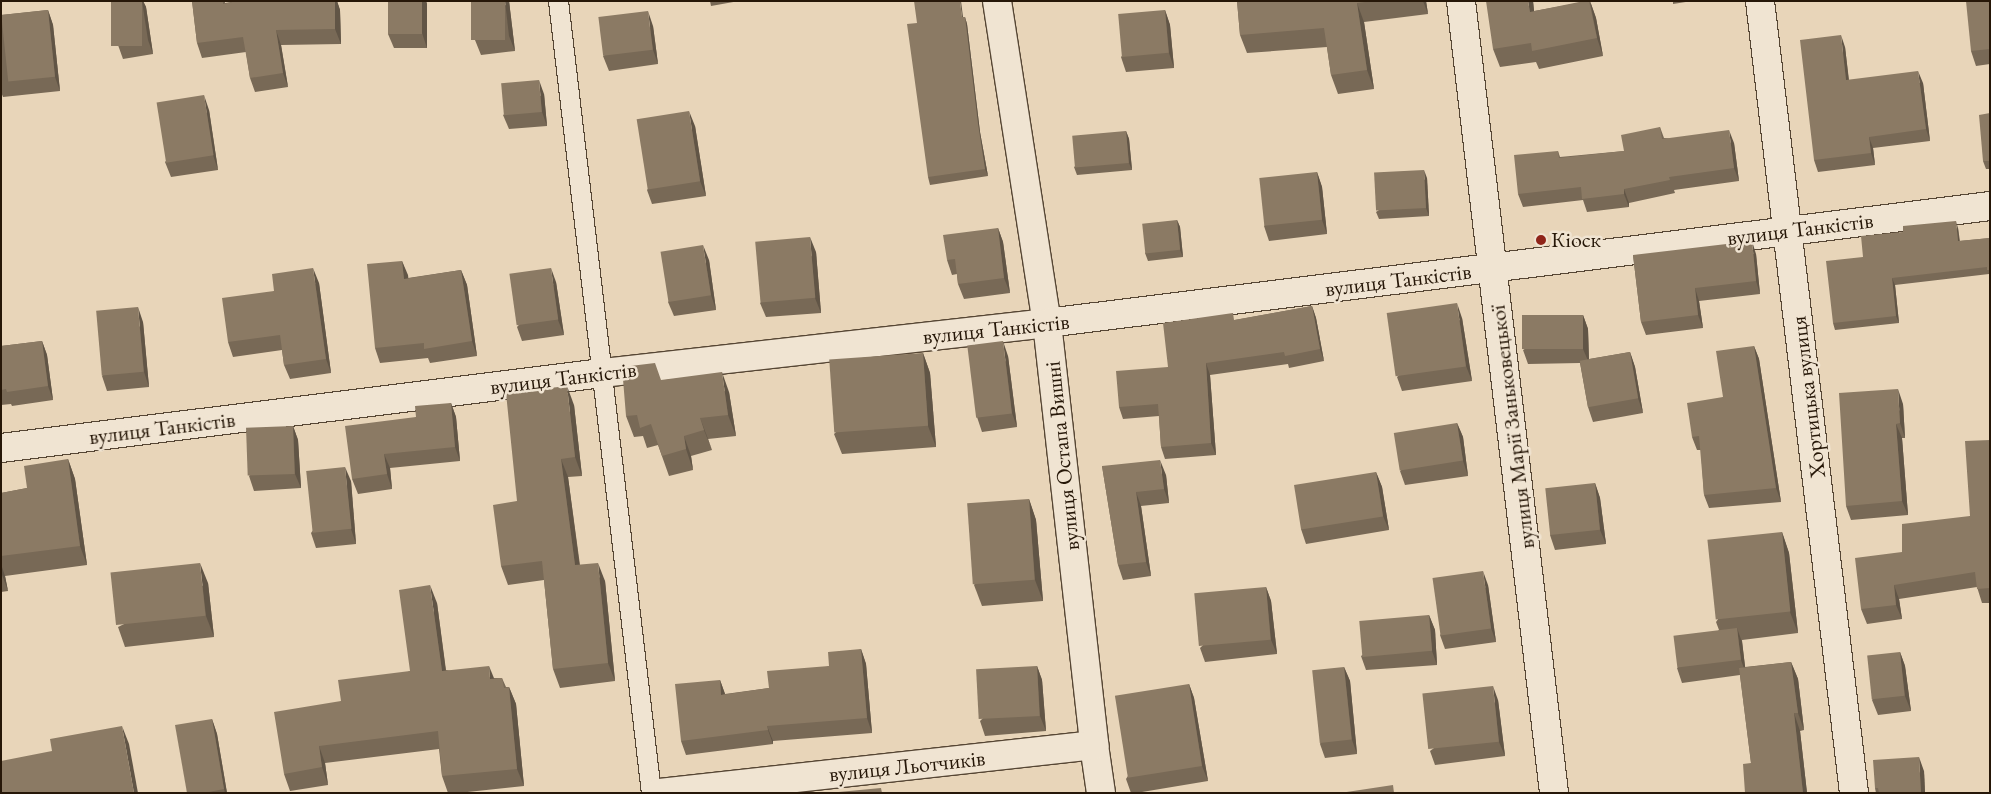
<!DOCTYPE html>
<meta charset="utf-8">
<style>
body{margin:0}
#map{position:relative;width:1991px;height:794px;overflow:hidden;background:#e8d5b9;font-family:"EB Garamond",serif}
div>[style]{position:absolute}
.roads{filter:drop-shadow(1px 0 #564634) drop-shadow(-1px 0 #564634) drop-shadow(0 1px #564634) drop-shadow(0 -1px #564634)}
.lane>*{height:19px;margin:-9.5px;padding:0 9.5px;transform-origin:9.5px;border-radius:9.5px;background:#f0e4d2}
.street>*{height:28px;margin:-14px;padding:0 14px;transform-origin:14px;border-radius:14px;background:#f0e4d2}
.wall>*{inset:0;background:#786956}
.shaded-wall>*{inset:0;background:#615546}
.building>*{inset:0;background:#8b7a64;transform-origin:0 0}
.dots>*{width:14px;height:14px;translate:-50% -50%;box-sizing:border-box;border:2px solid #f0e4d2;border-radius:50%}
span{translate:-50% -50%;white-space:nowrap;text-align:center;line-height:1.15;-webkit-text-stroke:5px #f0e4d2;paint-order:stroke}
.street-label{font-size:22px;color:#261708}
.poi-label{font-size:22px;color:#261708}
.left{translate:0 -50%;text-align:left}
.frame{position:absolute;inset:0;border:2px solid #261708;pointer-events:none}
</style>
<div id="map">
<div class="roads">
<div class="lane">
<div style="left:558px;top:1px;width:797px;rotate:83.3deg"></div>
</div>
<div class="street">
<div style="left:997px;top:1px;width:326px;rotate:81.2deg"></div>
<div style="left:1047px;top:323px;width:425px;rotate:83.6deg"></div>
<div style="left:1094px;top:745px;width:49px;rotate:81.7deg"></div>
<div style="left:1461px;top:1px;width:797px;rotate:83.3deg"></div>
<div style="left:1760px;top:1px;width:798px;rotate:83.23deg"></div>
<div style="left:1px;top:448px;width:606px;rotate:-7.11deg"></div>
<div style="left:602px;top:373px;width:448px;rotate:-6.4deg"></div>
<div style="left:1047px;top:323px;width:950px;rotate:-7.07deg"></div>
<div style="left:660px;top:793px;width:437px;rotate:-6.3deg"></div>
</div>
</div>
<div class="wall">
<div style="clip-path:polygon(111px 1px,143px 1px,146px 7px,153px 54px,123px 59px,118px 45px)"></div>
<div style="clip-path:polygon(192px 1px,225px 1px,225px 3px,237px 1px,337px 1px,340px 10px,341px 44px,281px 45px,288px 87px,255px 92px,250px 78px,246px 52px,202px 58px,197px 43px)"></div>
<div style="clip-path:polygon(388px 1px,426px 1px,427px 4px,427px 48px,394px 48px,388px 34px)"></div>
<div style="clip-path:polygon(509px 1px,515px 51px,481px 55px,475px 40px)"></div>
<div style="clip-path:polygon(710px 1px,739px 1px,711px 6px)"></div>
<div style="clip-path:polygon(1237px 1px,1426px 1px,1428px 14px,1364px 22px,1374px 89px,1338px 94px,1331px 75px,1327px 47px,1247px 53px,1240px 35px)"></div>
<div style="clip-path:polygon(1533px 1px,1534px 11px,1590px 1px,1596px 18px,1603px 56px,1539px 69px,1536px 62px,1500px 67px,1493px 49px)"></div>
<div style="clip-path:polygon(1673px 1px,1692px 1px,1673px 4px)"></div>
<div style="clip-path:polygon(1990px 1px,1990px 64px,1976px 66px,1971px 51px)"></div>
<div style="clip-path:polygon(48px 10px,53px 25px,60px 91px,3px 97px,1px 92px,1px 15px)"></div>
<div style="clip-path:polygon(1165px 10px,1170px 25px,1174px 68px,1126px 72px,1121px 57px)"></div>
<div style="clip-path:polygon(963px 17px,965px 17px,967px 24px,980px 132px,988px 176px,930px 185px,928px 177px)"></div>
<div style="clip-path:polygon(653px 26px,658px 64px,609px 71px,603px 56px)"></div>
<div style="clip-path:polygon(1845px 47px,1849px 80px,1923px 83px,1930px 141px,1873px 148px,1875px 165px,1818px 172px,1814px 160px)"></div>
<div style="clip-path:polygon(544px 94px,547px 126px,509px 129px,503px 115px)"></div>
<div style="clip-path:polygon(209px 110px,218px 170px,171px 177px,165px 162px)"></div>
<div style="clip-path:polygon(1990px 113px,1990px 169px,1986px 169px,1983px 161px)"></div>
<div style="clip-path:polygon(695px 126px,706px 196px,652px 204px,647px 190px)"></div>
<div style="clip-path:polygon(1660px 127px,1664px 138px,1734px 143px,1739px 181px,1674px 190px,1675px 193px,1629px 203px,1629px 207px,1587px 212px,1583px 200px,1523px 207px,1518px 194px,1558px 151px,1560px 157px,1624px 151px)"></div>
<div style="clip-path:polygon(1126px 131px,1129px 139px,1132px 170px,1077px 175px,1074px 167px)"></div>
<div style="clip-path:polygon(1317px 172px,1322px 187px,1327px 234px,1269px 241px,1264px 226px)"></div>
<div style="clip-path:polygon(1427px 178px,1429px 216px,1379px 219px,1376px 212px)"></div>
<div style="clip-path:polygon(1177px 220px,1180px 227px,1183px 257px,1148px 261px,1145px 253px)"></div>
<div style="clip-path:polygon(998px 228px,1003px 242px,1010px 293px,964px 299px,958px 284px,957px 274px,952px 275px,947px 260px)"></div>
<div style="clip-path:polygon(1958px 228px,1960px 241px,1990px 238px,1990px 277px,1989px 274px,1895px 285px,1899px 323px,1835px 330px,1833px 323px,1863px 257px)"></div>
<div style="clip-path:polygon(816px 252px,821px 313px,766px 317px,760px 303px)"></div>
<div style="clip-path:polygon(1756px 254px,1760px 294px,1699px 301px,1703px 328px,1646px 335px,1641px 322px,1633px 255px)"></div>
<div style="clip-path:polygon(709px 260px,716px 310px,674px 316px,668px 302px)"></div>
<div style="clip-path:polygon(402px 261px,408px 278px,461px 270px,467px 285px,477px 356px,430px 363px,428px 358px,380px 363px,375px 348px)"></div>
<div style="clip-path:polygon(556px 282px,564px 335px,522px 341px,517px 327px)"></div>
<div style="clip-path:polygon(319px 283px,331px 373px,290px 379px,284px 365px,282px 350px,233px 357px,228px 342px,274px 291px)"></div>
<div style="clip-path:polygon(1312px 306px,1316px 318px,1324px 361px,1289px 368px,1288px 364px,1210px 375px,1216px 455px,1165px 459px,1161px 447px,1159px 416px,1123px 419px,1119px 407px,1168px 367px,1235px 320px)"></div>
<div style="clip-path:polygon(1583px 315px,1588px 329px,1589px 359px,1630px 352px,1635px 367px,1643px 413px,1593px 422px,1588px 407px,1580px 363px,1528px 364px,1523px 350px)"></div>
<div style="clip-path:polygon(1462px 318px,1472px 381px,1402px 391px,1397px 377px)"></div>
<div style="clip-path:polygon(143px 322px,149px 387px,107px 391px,102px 376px)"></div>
<div style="clip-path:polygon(42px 341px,47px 355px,53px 400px,12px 406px,11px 404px,1px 405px,1px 346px)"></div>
<div style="clip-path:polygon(1754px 346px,1759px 359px,1781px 502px,1709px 508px,1704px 495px,1701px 450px,1697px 450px,1692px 437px,1723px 397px)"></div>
<div style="clip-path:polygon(923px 353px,930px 373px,936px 447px,842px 454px,834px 434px)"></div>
<div style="clip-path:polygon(1008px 356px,1017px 427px,982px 432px,977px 417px)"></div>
<div style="clip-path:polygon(662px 380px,729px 392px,736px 436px,708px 439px,712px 450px,691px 456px,693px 470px,669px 476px,658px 445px,647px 448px,643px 436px,634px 437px,626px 416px)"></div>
<div style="clip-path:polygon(451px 403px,456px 417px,460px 461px,390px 468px,392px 489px,358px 494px,352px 479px,416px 417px)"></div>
<div style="clip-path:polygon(1903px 404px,1905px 438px,1902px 438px,1908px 515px,1851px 520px,1846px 506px)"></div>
<div style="clip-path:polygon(574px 405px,582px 476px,568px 477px,580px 565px,605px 581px,615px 681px,560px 688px,553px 669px,544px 580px,508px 585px,501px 566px,517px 501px)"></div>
<div style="clip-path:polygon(1457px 423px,1463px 437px,1468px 476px,1405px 485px,1400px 471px)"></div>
<div style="clip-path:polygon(293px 426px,298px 440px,301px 488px,254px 491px,249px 476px)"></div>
<div style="clip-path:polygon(1990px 440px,1990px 603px,1982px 603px,1977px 587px,1899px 599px,1902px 619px,1867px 624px,1861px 609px,1970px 516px)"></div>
<div style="clip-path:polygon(68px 459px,75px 479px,87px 565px,5px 576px,8px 591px,1px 592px,1px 493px,27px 488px)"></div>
<div style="clip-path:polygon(1102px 466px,1166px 475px,1169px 503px,1141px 506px,1151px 576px,1123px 580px,1118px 565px)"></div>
<div style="clip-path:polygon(1376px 472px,1382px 487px,1389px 530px,1306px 544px,1301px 529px)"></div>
<div style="clip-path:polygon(351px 481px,356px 544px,316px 548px,311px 533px)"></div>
<div style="clip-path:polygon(1595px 483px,1600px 498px,1606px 544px,1555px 550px,1550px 535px)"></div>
<div style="clip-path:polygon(1029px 499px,1036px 520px,1043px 601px,982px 606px,974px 585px)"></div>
<div style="clip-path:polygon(1782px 532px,1789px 553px,1798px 633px,1742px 640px,1745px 667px,1791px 662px,1798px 679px,1804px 730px,1800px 731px,1807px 793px,1745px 793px,1751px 763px,1740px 675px,1682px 683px,1677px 668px,1719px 630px,1716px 622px)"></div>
<div style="clip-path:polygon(208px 583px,214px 637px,125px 647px,118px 627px)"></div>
<div style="clip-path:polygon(1488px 585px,1496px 642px,1445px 649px,1440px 635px)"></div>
<div style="clip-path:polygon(1266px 587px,1271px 601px,1277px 654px,1205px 662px,1200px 648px)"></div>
<div style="clip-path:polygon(437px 603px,446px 670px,494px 678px,502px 678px,506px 687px,509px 687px,516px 704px,524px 786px,458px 793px,448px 793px,442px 776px,439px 749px,325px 763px,328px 785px,290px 791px,284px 774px,341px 701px,410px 671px)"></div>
<div style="clip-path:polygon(1429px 615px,1435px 630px,1437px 665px,1366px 670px,1361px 656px)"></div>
<div style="clip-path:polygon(861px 649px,866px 664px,872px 733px,773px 741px,773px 744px,686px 755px,681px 741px,720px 680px,725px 694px,769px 688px,829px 666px)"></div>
<div style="clip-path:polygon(1900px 652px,1905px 666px,1911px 711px,1878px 715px,1872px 700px)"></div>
<div style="clip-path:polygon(1037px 666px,1042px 680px,1046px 731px,985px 736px,980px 721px)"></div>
<div style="clip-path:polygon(1344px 667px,1350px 681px,1357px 754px,1325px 758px,1320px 744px)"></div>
<div style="clip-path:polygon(1189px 684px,1194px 698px,1208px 781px,1136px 793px,1131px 793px,1126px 779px)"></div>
<div style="clip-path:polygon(1498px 700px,1505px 756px,1435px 765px,1430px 751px)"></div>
<div style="clip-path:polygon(212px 719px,217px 734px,227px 793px,187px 793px)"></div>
<div style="clip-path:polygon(1924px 771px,1925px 793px,1876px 793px,1875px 788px)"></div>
</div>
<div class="shaded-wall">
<div style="clip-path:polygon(142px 1px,143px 1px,146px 7px,153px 54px,148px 40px)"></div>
<div style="clip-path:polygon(335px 1px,337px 1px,340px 10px,341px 44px,335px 29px)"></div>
<div style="clip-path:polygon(422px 1px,426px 1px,427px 4px,427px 48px,422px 33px)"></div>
<div style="clip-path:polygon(505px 1px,509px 1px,515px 51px,509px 36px)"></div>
<div style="clip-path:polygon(960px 1px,961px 1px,964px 25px,962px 17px)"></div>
<div style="clip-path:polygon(1423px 1px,1426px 1px,1428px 14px)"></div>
<div style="clip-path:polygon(1528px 1px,1533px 1px,1536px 30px,1530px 12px)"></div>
<div style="clip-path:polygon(1590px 1px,1596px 18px,1603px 56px,1597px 38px)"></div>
<div style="clip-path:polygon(1357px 3px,1364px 22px,1374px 89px,1367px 70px)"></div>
<div style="clip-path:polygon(48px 10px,53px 25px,60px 91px,55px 77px)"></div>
<div style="clip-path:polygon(1165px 10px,1170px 25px,1174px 68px,1169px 53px)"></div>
<div style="clip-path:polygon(648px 11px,653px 26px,658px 64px,653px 50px)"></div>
<div style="clip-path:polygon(965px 17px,967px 24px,980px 132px,988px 176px,985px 169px,978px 124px)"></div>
<div style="clip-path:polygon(276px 30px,281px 45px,288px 87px,283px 73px)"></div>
<div style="clip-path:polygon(1841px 35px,1845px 47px,1850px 92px,1846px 80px)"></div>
<div style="clip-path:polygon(1918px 71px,1923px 83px,1930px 141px,1926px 129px)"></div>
<div style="clip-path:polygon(539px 80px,544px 94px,547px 126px,542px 112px)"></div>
<div style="clip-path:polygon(204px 95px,209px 110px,218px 170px,213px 155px)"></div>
<div style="clip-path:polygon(689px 111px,695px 126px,706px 196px,700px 181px)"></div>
<div style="clip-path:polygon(1729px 130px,1734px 143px,1739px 181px,1734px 168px)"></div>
<div style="clip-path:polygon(1126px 131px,1129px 139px,1132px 170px,1129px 163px)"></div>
<div style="clip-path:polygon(1869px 137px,1873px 148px,1875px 165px,1871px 153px)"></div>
<div style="clip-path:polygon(1424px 170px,1427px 178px,1429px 216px,1426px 208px)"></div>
<div style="clip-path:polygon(1317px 172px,1322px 187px,1327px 234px,1322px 220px)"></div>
<div style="clip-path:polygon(1624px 189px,1629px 203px,1629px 207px,1624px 194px)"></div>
<div style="clip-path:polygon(1177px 220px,1180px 227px,1183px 257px,1180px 250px)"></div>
<div style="clip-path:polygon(1956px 221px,1958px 228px,1960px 249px,1958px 241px)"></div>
<div style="clip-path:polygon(998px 228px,1003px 242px,1010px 293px,1004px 278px)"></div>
<div style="clip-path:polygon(810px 237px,816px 252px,821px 313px,815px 298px)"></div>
<div style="clip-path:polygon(1752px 241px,1756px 254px,1760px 294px,1756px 281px)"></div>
<div style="clip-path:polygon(703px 245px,709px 260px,716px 310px,711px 295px)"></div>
<div style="clip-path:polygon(402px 261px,408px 275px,410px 293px,404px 279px)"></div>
<div style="clip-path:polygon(313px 268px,319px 283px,331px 373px,326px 359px)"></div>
<div style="clip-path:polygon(551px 268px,556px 282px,564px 335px,558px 320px)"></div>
<div style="clip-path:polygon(461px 270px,467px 285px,477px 356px,472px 341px)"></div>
<div style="clip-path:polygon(1892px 278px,1895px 285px,1899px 323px,1896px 316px)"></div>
<div style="clip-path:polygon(1695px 288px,1699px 301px,1703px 328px,1698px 315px)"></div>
<div style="clip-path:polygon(1457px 303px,1462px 318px,1472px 381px,1466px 366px)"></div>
<div style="clip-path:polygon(1312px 306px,1316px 318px,1324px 361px,1320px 349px)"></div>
<div style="clip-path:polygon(138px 307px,143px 322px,149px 387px,144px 372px)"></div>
<div style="clip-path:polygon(1583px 315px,1588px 329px,1589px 363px,1583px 349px)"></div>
<div style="clip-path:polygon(42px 341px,47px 355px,53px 400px,48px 386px)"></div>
<div style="clip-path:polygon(1003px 341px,1008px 356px,1017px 427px,1012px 413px)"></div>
<div style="clip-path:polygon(1754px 346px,1759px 359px,1781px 502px,1776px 488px)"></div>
<div style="clip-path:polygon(1630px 352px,1635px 367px,1643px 413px,1638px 398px)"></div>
<div style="clip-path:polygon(923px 353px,930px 373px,936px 447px,928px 426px)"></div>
<div style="clip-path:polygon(1206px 363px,1210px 375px,1216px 455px,1211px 443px)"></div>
<div style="clip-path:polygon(722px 372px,729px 392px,736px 436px,728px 415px)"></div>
<div style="clip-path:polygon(567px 386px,574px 405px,582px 476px,575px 457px)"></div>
<div style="clip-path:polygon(1898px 389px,1903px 404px,1905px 438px,1900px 423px)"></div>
<div style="clip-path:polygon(451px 403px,456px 417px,460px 461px,455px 447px)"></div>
<div style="clip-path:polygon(700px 418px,708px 439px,712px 450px,704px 430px)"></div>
<div style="clip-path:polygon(1457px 423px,1463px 437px,1468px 476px,1463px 461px)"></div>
<div style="clip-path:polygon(1896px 424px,1902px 438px,1908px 515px,1902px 501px)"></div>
<div style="clip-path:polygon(293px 426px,298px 440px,301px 488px,295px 474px)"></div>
<div style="clip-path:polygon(684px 436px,691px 456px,693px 470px,686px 449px)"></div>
<div style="clip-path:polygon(384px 454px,390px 468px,392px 489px,387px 474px)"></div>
<div style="clip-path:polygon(68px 459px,75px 479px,87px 565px,80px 546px)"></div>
<div style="clip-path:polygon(561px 459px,568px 477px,582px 584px,575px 565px)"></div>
<div style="clip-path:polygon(1160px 460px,1166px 475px,1169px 503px,1164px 489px)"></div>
<div style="clip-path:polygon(345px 467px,351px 481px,356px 544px,351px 529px)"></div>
<div style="clip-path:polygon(1376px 472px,1382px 487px,1389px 530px,1383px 516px)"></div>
<div style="clip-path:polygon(1595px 483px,1600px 498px,1606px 544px,1600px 530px)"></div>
<div style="clip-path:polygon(1136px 492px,1141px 506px,1151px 576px,1146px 562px)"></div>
<div style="clip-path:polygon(1029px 499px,1036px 520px,1043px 601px,1035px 580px)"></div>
<div style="clip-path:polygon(1782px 532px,1789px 553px,1798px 633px,1790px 612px)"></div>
<div style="clip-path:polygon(200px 563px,208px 583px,214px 637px,206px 616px)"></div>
<div style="clip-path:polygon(598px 563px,605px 581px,615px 681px,608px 663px)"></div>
<div style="clip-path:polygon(1px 564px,5px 576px,8px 591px,1px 572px)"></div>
<div style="clip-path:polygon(1483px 571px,1488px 585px,1496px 642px,1491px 628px)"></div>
<div style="clip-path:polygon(430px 585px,437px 603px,448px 688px,442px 671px)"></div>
<div style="clip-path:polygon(1894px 585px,1899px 599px,1902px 619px,1896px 605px)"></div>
<div style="clip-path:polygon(1266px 587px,1271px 601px,1277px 654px,1271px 640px)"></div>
<div style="clip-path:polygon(1429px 615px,1435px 630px,1437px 665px,1432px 651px)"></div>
<div style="clip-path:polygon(1737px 628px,1742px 642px,1746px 674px,1741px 660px)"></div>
<div style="clip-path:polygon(861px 649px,866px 664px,872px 733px,867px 718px)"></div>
<div style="clip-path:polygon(1900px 652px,1905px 666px,1911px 711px,1905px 696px)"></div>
<div style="clip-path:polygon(1791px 662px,1798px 679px,1804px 730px,1798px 713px)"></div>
<div style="clip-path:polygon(489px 666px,496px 683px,490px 679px)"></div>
<div style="clip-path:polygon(1037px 666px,1042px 680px,1046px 731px,1040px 716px)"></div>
<div style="clip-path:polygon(1344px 667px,1350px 681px,1357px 754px,1352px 740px)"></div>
<div style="clip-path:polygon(720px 680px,725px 694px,721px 695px)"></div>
<div style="clip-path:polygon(1189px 684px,1194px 698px,1208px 781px,1202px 766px)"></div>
<div style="clip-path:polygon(1493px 686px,1498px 700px,1505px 756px,1499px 742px)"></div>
<div style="clip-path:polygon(509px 687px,516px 704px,524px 786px,517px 769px)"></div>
<div style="clip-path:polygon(1794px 713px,1800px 731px,1807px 793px,1803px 793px)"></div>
<div style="clip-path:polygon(212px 719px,217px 734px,227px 793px,225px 793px,224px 789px)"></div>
<div style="clip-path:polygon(122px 726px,129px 744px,138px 793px,134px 793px)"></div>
<div style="clip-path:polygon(767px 726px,773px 741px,773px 744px,768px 730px)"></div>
<div style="clip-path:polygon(319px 746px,325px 763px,328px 785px,322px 767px)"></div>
<div style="clip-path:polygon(1919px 757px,1924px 771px,1925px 793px,1921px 793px)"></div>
</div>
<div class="building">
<div style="left:111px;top:1px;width:31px;height:45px"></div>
<div style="clip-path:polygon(192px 1px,223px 1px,223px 4px,237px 1px,335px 1px,335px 29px,276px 30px,283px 73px,250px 78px,243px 37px,197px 43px)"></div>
<div style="left:388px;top:1px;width:34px;height:33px"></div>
<div style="left:471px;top:1px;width:34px;height:39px"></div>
<div style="clip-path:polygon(914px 1px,960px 1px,962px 17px,965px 17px,978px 124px,985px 169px,928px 177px,907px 24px,917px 23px)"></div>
<div style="clip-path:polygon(1237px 1px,1373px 1px,1357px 3px,1367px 70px,1331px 75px,1324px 28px,1240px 35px)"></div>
<div style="clip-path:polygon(1486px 1px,1528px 1px,1530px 12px,1584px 1px,1589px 1px,1597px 38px,1532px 51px,1531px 43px,1493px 49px)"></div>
<div style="clip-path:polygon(1966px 1px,1990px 1px,1990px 49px,1971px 51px)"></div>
<div style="left:48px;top:10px;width:67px;height:47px;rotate:84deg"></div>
<div style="left:1165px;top:10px;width:43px;height:47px;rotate:85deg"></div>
<div style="left:648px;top:11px;width:39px;height:50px;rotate:83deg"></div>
<div style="clip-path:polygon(1841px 35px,1846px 80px,1918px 71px,1926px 129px,1869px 137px,1871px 153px,1814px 160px,1800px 40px)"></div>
<div style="left:539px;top:80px;width:32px;height:38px;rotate:85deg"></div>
<div style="left:204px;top:95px;width:61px;height:48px;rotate:81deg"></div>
<div style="left:689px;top:111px;width:71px;height:53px;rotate:81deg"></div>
<div style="clip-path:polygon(1990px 113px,1990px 161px,1983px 161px,1979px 115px)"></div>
<div style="clip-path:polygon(1660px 127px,1662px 139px,1729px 130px,1734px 168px,1669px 177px,1670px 180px,1624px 189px,1624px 194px,1582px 199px,1581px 187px,1518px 194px,1514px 155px,1558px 151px,1559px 158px,1624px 151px,1621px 135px)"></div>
<div style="left:1126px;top:131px;width:32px;height:54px;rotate:85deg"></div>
<div style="left:1424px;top:170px;width:38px;height:50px;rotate:87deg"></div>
<div style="left:1317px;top:172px;width:48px;height:58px;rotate:84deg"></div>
<div style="left:1177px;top:220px;width:30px;height:35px;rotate:84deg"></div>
<div style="clip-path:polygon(1956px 221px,1958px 241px,1990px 238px,1990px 270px,1987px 270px,1987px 267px,1892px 278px,1896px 316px,1833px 323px,1826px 261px,1863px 257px,1861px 236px,1903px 232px,1903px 226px)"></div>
<div style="clip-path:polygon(998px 228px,1004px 278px,958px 284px,955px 259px,947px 260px,943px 235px)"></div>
<div style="left:810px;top:237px;width:61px;height:55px;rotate:85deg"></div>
<div style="clip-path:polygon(1752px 241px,1756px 281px,1695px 288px,1698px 315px,1641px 322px,1633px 255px)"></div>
<div style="left:703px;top:245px;width:51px;height:43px;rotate:81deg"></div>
<div style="clip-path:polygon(402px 261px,404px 279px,461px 270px,472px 341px,424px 349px,424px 343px,375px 348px,367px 264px)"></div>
<div style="clip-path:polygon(313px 268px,326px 359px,284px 365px,280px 335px,228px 342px,222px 298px,274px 291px,272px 274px)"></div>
<div style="left:551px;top:268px;width:52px;height:42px;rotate:82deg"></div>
<div style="left:1457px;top:303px;width:64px;height:71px;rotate:82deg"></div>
<div style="clip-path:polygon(1312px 306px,1320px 349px,1285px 356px,1284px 352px,1206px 363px,1211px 443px,1161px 447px,1158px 404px,1119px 407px,1116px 371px,1168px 367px,1163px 323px,1233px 313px,1234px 320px)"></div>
<div style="left:138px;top:307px;width:65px;height:42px;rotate:85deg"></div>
<div style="left:1583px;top:315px;width:34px;height:61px;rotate:90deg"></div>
<div style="clip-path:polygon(42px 341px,48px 386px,7px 392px,6px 389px,1px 390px,1px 346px)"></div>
<div style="left:1003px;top:341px;width:73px;height:36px;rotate:83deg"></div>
<div style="clip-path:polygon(1754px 346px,1776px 488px,1704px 495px,1699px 436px,1692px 437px,1687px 403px,1723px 397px,1716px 351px)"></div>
<div style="left:1630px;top:352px;width:47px;height:51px;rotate:80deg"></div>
<div style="left:923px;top:353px;width:73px;height:94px;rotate:86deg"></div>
<div style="clip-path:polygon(655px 363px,661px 380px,722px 372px,728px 415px,700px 418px,704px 430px,684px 436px,686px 449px,662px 456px,651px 424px,640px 428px,637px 415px,626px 416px,622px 367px)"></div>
<div style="clip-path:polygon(567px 386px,575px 457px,561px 459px,575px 565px,598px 563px,608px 663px,553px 669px,542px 561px,501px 566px,493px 505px,517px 501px,506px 393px)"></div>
<div style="clip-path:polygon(1898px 389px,1900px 423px,1896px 424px,1902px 501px,1846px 506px,1839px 393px)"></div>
<div style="clip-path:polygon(451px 403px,455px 447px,384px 454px,387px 474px,352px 479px,345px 426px,416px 417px,415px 406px)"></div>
<div style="left:1457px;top:423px;width:38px;height:64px;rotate:81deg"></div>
<div style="left:293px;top:426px;width:48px;height:47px;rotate:88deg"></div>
<div style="clip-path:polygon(1990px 440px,1990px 588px,1977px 589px,1975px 572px,1894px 585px,1896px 605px,1861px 609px,1855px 558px,1902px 552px,1902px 524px,1970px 516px,1965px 441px)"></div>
<div style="clip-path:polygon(68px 459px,80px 546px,1px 556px,1px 493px,27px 488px,24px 466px)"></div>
<div style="clip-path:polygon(1160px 460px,1164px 489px,1136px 492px,1146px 562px,1118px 565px,1102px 466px)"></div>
<div style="left:345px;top:467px;width:62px;height:39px;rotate:84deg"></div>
<div style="left:1376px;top:472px;width:45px;height:83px;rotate:81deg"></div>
<div style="left:1595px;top:483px;width:47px;height:50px;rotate:84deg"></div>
<div style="left:1029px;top:499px;width:81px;height:62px;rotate:86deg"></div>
<div style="left:1782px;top:532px;width:80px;height:75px;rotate:84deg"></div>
<div style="left:200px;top:563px;width:53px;height:90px;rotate:84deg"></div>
<div style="left:1483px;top:571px;width:58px;height:51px;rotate:82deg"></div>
<div style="clip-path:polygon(430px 585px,442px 671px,489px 666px,490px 679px,502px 678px,504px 688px,509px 687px,517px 769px,442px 776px,438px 731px,319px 746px,322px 767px,284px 774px,274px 712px,341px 701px,338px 680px,410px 671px,399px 590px)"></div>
<div style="left:1266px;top:587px;width:53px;height:72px;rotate:85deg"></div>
<div style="left:1429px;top:615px;width:36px;height:70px;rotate:85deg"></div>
<div style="left:1737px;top:628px;width:32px;height:64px;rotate:83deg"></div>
<div style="clip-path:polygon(861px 649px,867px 718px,767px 726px,768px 730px,681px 741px,675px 684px,720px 680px,721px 695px,769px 688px,767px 671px,829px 666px,828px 652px)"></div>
<div style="left:1900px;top:652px;width:44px;height:33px;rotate:84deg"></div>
<div style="clip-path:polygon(1791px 662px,1798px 713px,1794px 713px,1803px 793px,1745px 793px,1743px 764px,1751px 763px,1739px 668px)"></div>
<div style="left:1037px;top:666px;width:50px;height:61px;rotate:87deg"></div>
<div style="left:1344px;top:667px;width:73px;height:32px;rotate:84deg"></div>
<div style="left:1189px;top:684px;width:83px;height:75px;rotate:81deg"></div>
<div style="left:1493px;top:686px;width:56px;height:71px;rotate:84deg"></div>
<div style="clip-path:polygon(212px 719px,224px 789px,204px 793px,187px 793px,175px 725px)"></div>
<div style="clip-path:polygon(122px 726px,134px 793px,1px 793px,1px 761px,52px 751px,50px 739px)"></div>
<div style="clip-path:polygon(1919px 757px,1921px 793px,1879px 793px,1878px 788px,1875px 788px,1873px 760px)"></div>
<div style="clip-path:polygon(1393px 785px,1394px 793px,1340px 793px)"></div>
<div style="clip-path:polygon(881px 788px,882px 793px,828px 793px)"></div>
</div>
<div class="dots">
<div style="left:1541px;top:240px;background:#8f2418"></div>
</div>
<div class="street-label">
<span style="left:1800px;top:229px;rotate:-7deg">вулиця Танкістів</span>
<span style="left:1398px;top:280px;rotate:-7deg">вулиця Танкістів</span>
<span style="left:996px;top:329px;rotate:-6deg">вулиця Танкістів</span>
<span style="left:563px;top:378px;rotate:-7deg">вулиця Танкістів</span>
<span style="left:1808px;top:397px;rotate:-97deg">Хортицька вулиця</span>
<span style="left:1512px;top:427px;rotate:-97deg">вулиця Марії Заньковецької</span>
<span style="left:162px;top:428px;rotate:-7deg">вулиця Танкістів</span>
<span style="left:1062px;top:456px;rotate:-96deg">вулиця Остапа Вишні</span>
<span style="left:907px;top:766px;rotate:-6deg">вулиця Льотчиків</span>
</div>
<div class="poi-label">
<span class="left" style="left:1551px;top:240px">Кіоск</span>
</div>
<div class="frame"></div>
</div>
